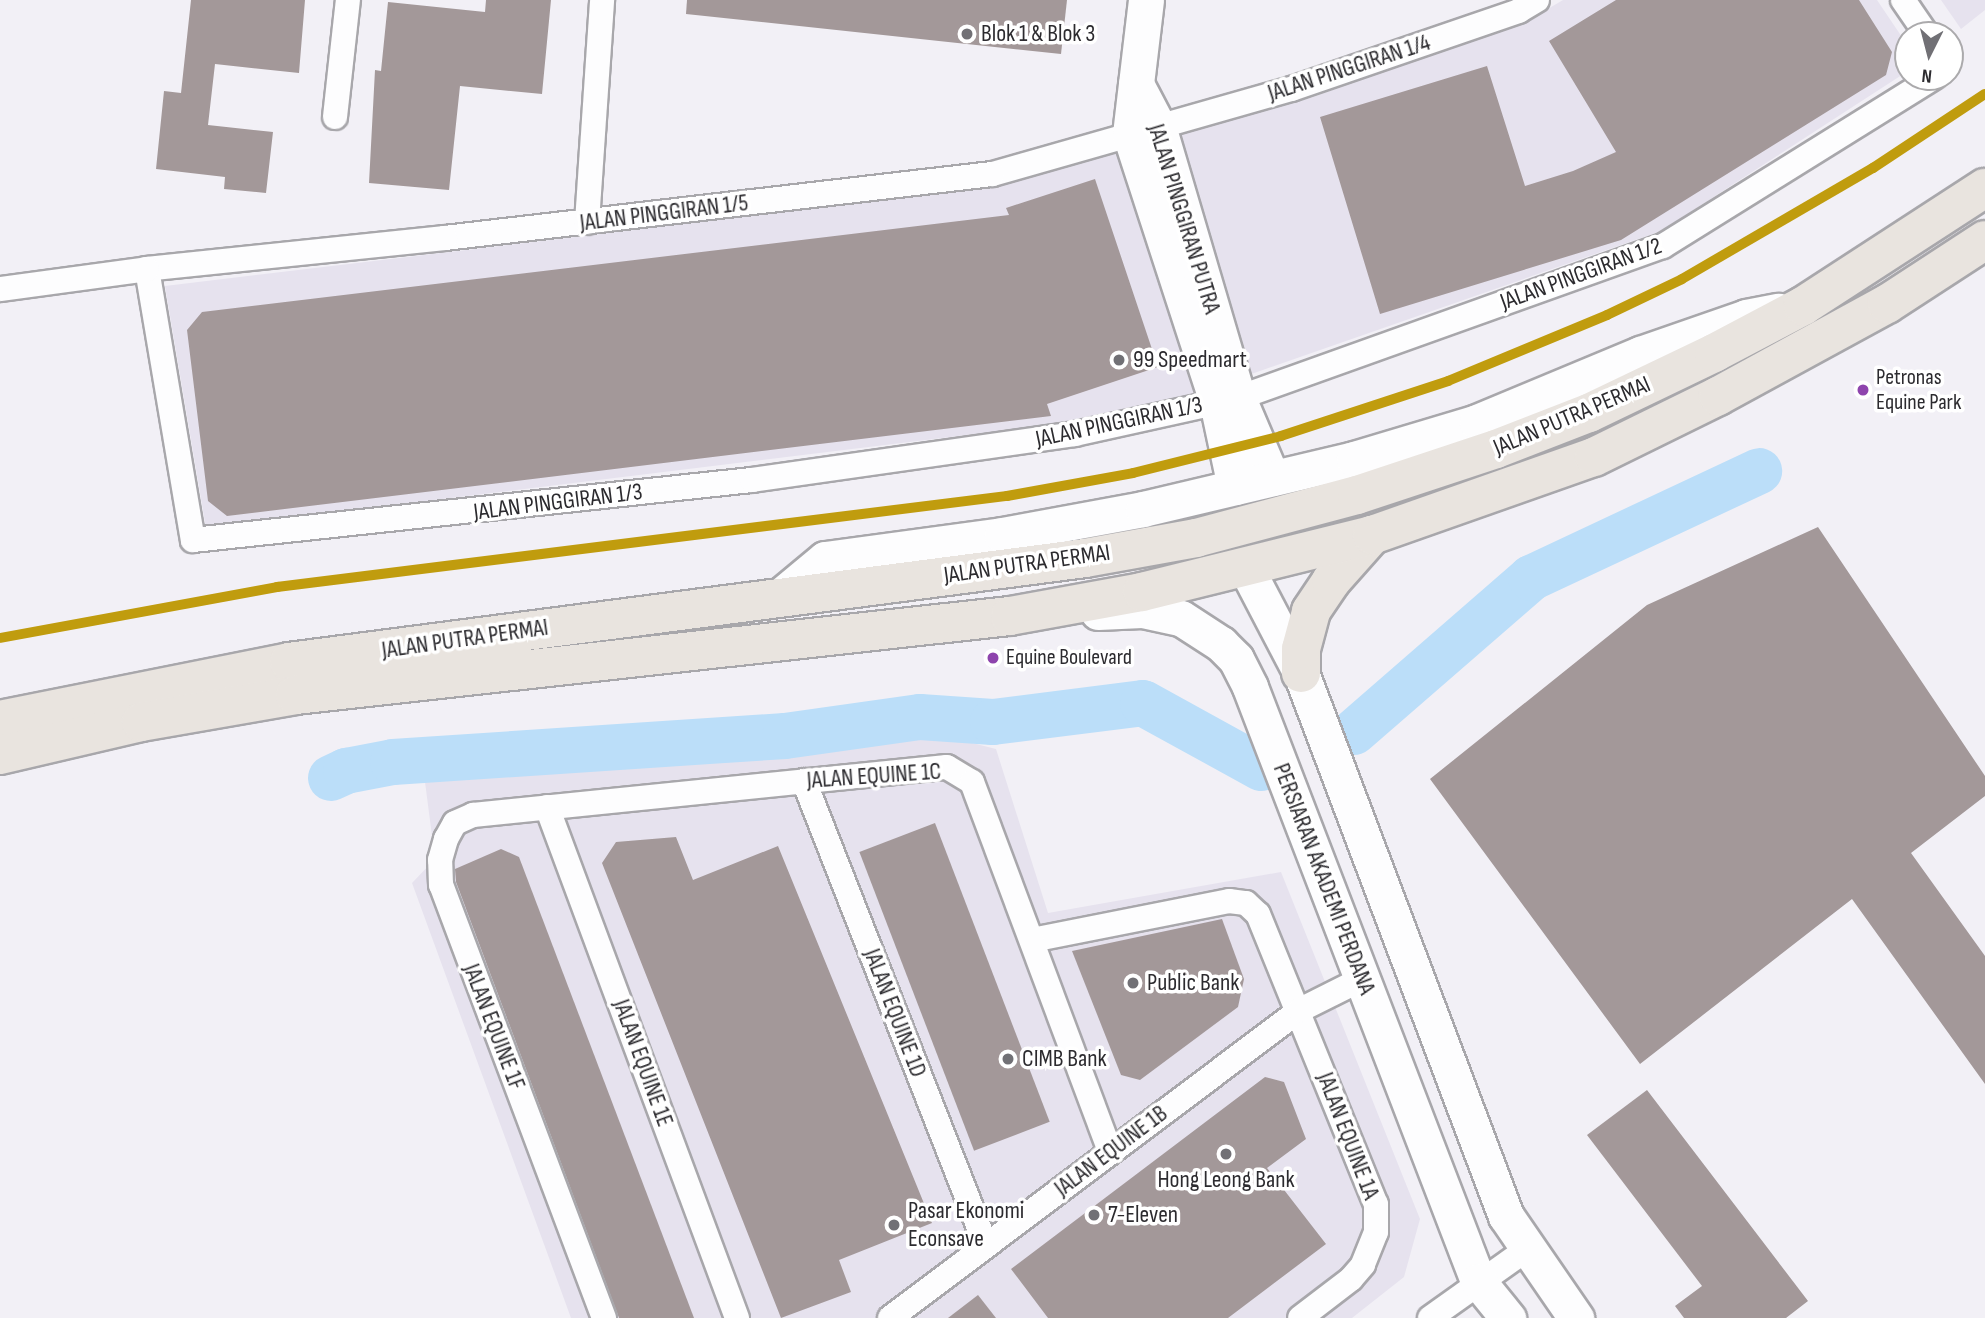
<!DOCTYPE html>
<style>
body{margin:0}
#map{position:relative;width:1985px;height:1318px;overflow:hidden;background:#f2f0f6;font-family:"Sofia Sans Condensed",sans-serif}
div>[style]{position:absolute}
.built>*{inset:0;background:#e6e2ee}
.river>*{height:46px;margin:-23px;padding:0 23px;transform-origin:23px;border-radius:23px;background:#bbdef9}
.building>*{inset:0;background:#a39899;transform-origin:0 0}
.roads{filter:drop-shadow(2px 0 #a8a7ab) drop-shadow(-2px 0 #a8a7ab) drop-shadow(0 2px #a8a7ab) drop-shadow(0 -2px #a8a7ab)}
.street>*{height:24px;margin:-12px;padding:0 12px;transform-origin:12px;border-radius:12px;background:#fdfdfe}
.secondary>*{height:35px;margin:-17.5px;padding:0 17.5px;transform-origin:17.5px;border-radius:17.5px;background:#fdfdfe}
.primary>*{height:38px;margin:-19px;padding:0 19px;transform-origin:19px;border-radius:19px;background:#e9e4df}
.metro-1>*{height:10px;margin:-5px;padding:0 5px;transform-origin:5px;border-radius:5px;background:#c09c0e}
.dots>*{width:19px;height:19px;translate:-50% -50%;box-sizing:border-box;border:4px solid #fff;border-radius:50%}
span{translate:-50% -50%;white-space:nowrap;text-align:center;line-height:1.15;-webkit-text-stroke:7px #fff;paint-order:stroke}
.bus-label{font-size:22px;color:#2c2b2f}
.left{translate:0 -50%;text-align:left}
.poi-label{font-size:24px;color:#2c2b2f}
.street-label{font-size:24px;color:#2c2b2f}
.north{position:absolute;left:1894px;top:21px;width:70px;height:70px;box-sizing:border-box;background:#fff;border:2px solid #abaaac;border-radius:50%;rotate:186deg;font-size:19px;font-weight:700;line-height:28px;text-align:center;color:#2c2b2f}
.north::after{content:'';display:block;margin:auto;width:24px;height:32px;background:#717075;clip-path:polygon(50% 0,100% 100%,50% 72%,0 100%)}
</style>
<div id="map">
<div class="built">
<div style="clip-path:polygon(1563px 0,1877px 0,1908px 46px,1908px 71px,1661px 231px,1200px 392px,1057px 424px,206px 528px,165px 286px,985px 188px,1313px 97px,1536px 16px)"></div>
<div style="clip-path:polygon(1941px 0,1985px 0,1985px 10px,1961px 29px)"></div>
<div style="clip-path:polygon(928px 732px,996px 749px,1048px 913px,1281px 872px,1420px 1219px,1404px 1277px,1352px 1318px,571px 1318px,412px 883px,435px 859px,425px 782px)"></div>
</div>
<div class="river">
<div style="left:1354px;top:732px;width:235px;rotate:-41deg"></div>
<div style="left:1531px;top:578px;width:252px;rotate:-25.1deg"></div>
<div style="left:331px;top:778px;width:17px;rotate:-25deg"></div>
<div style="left:346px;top:771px;width:48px;rotate:-10.8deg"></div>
<div style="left:393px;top:762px;width:393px;rotate:-3.8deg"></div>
<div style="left:785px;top:736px;width:136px;rotate:-8deg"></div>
<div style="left:920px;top:717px;width:73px;rotate:3.9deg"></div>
<div style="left:993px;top:722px;width:151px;rotate:-7.2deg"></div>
<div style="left:1143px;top:703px;width:135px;rotate:28.8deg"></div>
</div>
<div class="building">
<div style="clip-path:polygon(191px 0,305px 0,299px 73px,215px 64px,208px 125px,273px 132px,266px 193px,224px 189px,225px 177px,156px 169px,164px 91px,181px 93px)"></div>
<div style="clip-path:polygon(486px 0,551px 0,542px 94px,460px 86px,449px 190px,369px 183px,375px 70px,381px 71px,388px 2px,485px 12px)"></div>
<div style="clip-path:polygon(687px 0,1067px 0,1061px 54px,686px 14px)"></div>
<div style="clip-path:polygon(1616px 0,1859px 0,1892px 52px,1886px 75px,1621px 240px,1380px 314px,1320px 117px,1487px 66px,1525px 186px,1573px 171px,1616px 152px,1549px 41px)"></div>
<div style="clip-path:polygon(1095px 179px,1158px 367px,1047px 404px,1051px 416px,227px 516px,208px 501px,187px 330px,202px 312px,1009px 215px,1006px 208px)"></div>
<div style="clip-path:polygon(1818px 527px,1985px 776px,1985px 796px,1911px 853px,1985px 956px,1985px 1084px,1852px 899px,1640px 1064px,1430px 779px,1647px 605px)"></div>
<div style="left:935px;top:823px;width:320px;height:81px;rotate:69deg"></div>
<div style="clip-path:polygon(676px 837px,693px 880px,778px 846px,932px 1223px,839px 1260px,851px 1292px,781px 1318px,602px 863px,616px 842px)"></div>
<div style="clip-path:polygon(501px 849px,519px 857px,694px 1318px,619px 1318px,456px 882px,455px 869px)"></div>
<div style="clip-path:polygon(1222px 919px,1244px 979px,1238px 1007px,1140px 1080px,1121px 1075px,1072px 951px)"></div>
<div style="clip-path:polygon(1265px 1077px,1284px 1082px,1306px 1139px,1267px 1168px,1326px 1244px,1228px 1318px,1048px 1318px,1011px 1269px)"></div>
<div style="clip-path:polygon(1647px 1090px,1808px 1301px,1786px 1318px,1684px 1318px,1675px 1306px,1702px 1286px,1587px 1135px)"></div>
<div style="clip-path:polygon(978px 1295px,996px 1318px,948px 1318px)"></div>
</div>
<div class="roads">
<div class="street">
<div style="left:1537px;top:0;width:21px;rotate:149deg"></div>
<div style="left:1519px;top:11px;width:241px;rotate:161.1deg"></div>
<div style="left:1291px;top:89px;width:311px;rotate:164.1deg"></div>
<div style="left:992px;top:174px;width:551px;rotate:173.33deg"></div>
<div style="left:445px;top:238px;width:300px;rotate:174.1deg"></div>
<div style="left:147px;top:269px;width:275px;rotate:80.4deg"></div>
<div style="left:193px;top:540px;width:562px;rotate:-6.13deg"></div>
<div style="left:752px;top:480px;width:326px;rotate:-8.1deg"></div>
<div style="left:1075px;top:434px;width:167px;rotate:-12.5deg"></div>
<div style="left:1238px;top:398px;width:451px;rotate:-19.7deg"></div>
<div style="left:1663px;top:246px;width:319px;rotate:-31.9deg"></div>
<div style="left:1903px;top:0;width:42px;rotate:55.6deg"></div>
<div style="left:335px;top:117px;width:118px;rotate:-83.7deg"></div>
<div style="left:587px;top:222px;width:223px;rotate:-86.1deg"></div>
<div style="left:0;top:289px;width:148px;rotate:-7.7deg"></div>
<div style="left:804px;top:781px;width:498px;rotate:68.6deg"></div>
<div style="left:547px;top:807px;width:545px;rotate:69.6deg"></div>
<div style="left:1032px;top:940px;width:201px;rotate:-11.2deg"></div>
<div style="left:1229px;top:901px;width:17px;rotate:7deg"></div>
<div style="left:1246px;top:903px;width:16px;rotate:43deg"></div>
<div style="left:1258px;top:914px;width:313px;rotate:67.9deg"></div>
<div style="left:1376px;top:1204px;width:28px;rotate:90deg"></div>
<div style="left:1376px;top:1232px;width:35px;rotate:112deg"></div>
<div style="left:1363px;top:1265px;width:18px;rotate:131deg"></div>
<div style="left:1351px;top:1279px;width:64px;rotate:142.6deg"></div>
<div style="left:604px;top:1318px;width:463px;rotate:-110.6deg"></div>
<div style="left:441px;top:885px;width:25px;rotate:-92deg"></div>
<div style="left:440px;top:860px;width:22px;rotate:-74deg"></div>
<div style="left:446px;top:839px;width:18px;rotate:-61deg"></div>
<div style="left:455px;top:823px;width:20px;rotate:-24deg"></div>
<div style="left:473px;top:815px;width:476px;rotate:-5.8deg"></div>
<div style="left:947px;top:767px;width:29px;rotate:31deg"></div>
<div style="left:972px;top:782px;width:394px;rotate:69.5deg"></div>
<div style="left:890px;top:1318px;width:513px;rotate:-36.91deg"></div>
<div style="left:1300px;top:1010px;width:69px;rotate:-26.6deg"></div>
<div style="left:1430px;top:1318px;width:119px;rotate:-35.4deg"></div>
</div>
<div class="secondary">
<div style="left:1146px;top:0;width:135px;rotate:96.8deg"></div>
<div style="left:1130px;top:134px;width:282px;rotate:72deg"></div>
<div style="left:1217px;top:402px;width:87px;rotate:78deg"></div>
<div style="left:1136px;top:84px;width:47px;rotate:62.4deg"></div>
<div style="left:1158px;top:126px;width:284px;rotate:73.6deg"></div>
<div style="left:1238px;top:398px;width:87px;rotate:67deg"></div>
<div style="left:1246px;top:568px;width:119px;rotate:62.4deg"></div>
<div style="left:1301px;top:673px;width:580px;rotate:69.32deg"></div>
<div style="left:1506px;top:1216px;width:124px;rotate:55.5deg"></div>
<div style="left:778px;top:598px;width:61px;rotate:-39.7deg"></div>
<div style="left:825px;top:559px;width:179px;rotate:-7.7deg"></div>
<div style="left:1002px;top:535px;width:143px;rotate:-10.4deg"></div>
<div style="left:1143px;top:509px;width:217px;rotate:-13.3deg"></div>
<div style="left:1354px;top:459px;width:128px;rotate:-16.7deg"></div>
<div style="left:1477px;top:422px;width:177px;rotate:-22.6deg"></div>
<div style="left:1640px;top:354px;width:112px;rotate:-19.2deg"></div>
<div style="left:1746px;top:317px;width:33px;rotate:-11deg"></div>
<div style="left:1098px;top:612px;width:44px;rotate:-2.6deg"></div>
<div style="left:1142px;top:610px;width:40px;rotate:12deg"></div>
<div style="left:1181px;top:618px;width:48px;rotate:33deg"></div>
<div style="left:1221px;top:644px;width:21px;rotate:45deg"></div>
<div style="left:1236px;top:659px;width:31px;rotate:63deg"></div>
<div style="left:1250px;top:687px;width:636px;rotate:69deg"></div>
<div style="left:1478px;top:1281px;width:48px;rotate:51deg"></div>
</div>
<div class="primary">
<div style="left:1301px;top:673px;width:24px;rotate:-90deg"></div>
<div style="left:1301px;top:649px;width:39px;rotate:-75deg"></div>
<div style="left:1311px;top:611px;width:36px;rotate:-56deg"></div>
<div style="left:1331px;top:581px;width:62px;rotate:-48.3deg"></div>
<div style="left:0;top:720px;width:295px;rotate:-11.3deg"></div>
<div style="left:289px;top:662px;width:803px;rotate:-7.44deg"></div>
<div style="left:1085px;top:558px;width:113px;rotate:-10.2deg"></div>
<div style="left:1196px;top:538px;width:167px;rotate:-15deg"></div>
<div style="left:1357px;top:495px;width:146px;rotate:-18.3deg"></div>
<div style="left:1496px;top:449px;width:100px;rotate:-21.2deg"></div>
<div style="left:1589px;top:413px;width:139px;rotate:-25.6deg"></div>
<div style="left:1714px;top:353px;width:101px;rotate:-27.8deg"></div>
<div style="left:1803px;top:306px;width:217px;rotate:-33deg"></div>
<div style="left:0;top:755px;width:145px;rotate:-13.2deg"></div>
<div style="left:141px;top:722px;width:156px;rotate:-9.9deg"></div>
<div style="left:295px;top:695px;width:719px;rotate:-6.31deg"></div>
<div style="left:1010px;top:616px;width:134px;rotate:-10.3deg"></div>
<div style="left:1142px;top:592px;width:237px;rotate:-13.9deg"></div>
<div style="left:1372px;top:535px;width:235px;rotate:-19.4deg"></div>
<div style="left:1594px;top:457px;width:138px;rotate:-26.2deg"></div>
<div style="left:1718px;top:396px;width:192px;rotate:-28.6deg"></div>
<div style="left:1887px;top:304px;width:117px;rotate:-33.1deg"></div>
</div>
</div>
<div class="metro-1">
<div style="left:0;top:638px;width:282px;rotate:-10.4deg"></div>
<div style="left:277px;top:587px;width:736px;rotate:-7.11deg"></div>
<div style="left:1007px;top:496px;width:128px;rotate:-10.3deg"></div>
<div style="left:1133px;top:473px;width:153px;rotate:-14deg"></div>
<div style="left:1281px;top:436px;width:176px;rotate:-18.2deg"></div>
<div style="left:1448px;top:381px;width:172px;rotate:-22.5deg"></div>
<div style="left:1607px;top:315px;width:83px;rotate:-25.6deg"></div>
<div style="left:1682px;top:279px;width:221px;rotate:-30.2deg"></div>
<div style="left:1873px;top:168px;width:134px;rotate:-33.5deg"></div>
</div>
<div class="dots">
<div style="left:967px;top:34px;background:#717075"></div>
<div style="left:1119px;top:360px;background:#717075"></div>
<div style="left:1863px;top:390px;background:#8e44ad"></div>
<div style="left:993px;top:658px;background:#8e44ad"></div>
<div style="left:1133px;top:983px;background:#717075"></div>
<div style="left:1008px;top:1059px;background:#717075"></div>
<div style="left:1226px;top:1154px;background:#717075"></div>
<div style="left:1094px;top:1215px;background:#717075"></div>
<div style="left:894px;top:1225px;background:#717075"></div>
</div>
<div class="bus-label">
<span class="left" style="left:1876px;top:390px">Petronas<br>Equine Park</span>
<span class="left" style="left:1006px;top:658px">Equine Boulevard</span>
</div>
<div class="poi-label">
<span class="left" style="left:981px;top:34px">Blok 1 &amp; Blok 3</span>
<span class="left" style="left:1133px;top:360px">99 Speedmart</span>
<span class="left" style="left:1147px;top:983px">Public Bank</span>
<span class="left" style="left:1022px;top:1059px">CIMB Bank</span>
<span style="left:1226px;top:1180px">Hong Leong Bank</span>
<span class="left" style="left:908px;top:1225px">Pasar Ekonomi<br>Econsave</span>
<span class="left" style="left:1108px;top:1215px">7-Eleven</span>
</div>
<div class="street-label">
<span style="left:1349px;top:68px;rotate:-18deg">JALAN PINGGIRAN 1/4</span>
<span style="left:664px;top:213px;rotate:-7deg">JALAN PINGGIRAN 1/5</span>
<span style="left:1184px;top:219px;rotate:73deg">JALAN PINGGIRAN PUTRA</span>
<span style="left:1581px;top:274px;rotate:-20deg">JALAN PINGGIRAN 1/2</span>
<span style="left:1572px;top:416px;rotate:-23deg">JALAN PUTRA PERMAI</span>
<span style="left:1119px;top:422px;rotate:-12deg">JALAN PINGGIRAN 1/3</span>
<span style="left:558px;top:502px;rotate:-7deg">JALAN PINGGIRAN 1/3</span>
<span style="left:1027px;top:564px;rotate:-8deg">JALAN PUTRA PERMAI</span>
<span style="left:465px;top:639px;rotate:-8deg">JALAN PUTRA PERMAI</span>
<span style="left:874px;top:776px;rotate:-4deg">JALAN EQUINE 1C</span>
<span style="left:1324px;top:879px;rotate:69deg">PERSIARAN AKADEMI PERDANA</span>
<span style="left:895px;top:1013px;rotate:69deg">JALAN EQUINE 1D</span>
<span style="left:494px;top:1027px;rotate:69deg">JALAN EQUINE 1F</span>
<span style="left:643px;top:1063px;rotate:70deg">JALAN EQUINE 1E</span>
<span style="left:1348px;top:1136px;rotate:69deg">JALAN EQUINE 1A</span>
<span style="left:1111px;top:1151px;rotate:-37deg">JALAN EQUINE 1B</span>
</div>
<div class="north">N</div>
</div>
